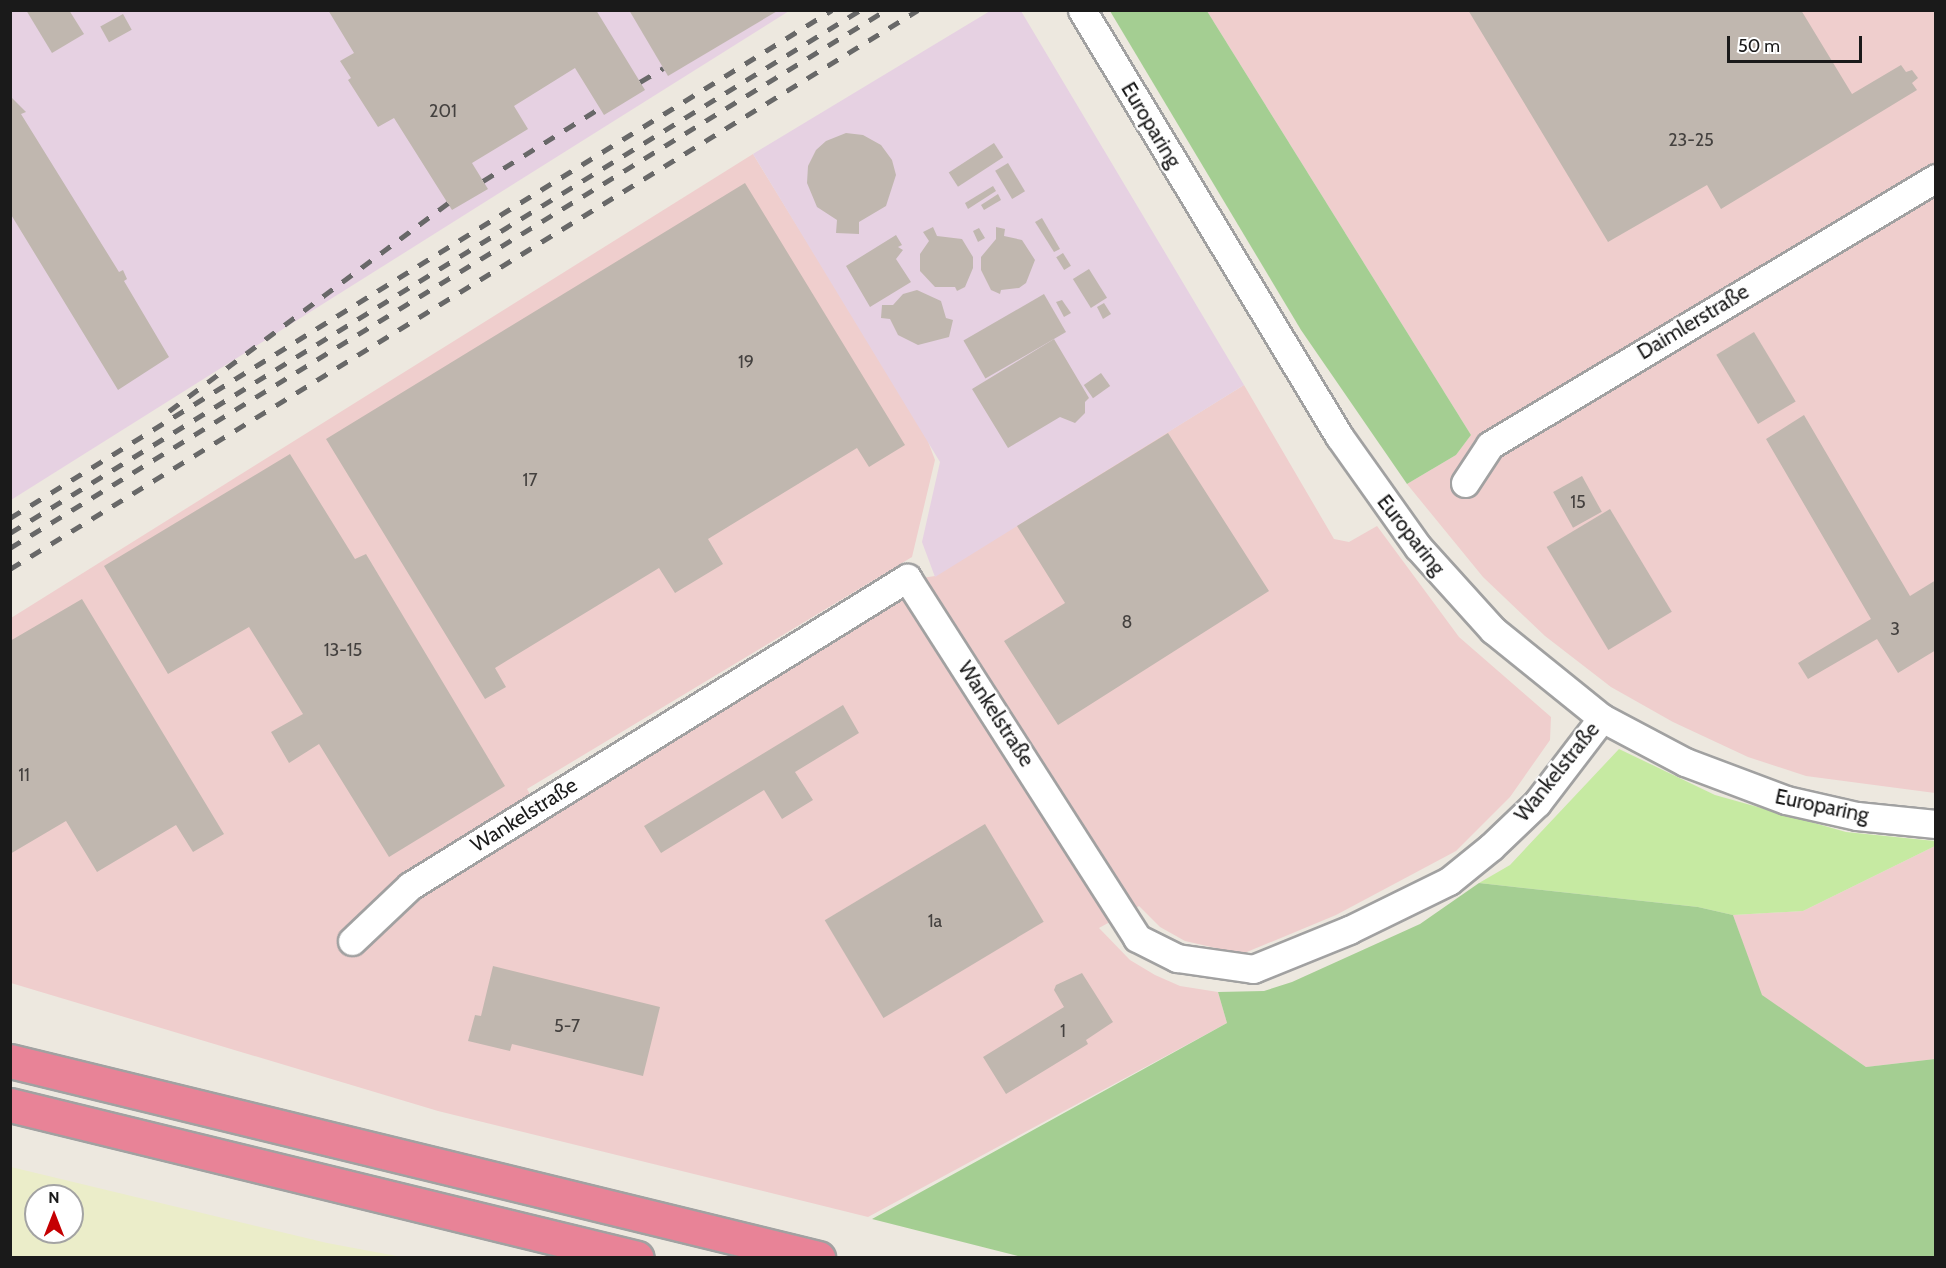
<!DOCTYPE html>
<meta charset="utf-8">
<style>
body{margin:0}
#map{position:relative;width:1946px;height:1268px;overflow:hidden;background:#ede8df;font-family:Cabin,sans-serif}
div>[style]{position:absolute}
.commercial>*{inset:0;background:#efcecd}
.industrial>*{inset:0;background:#e6d1e2}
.farmland>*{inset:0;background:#ebedc9}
.grass>*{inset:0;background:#c6eaa2}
.forest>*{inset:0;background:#a4ce92}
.building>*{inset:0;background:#c0b7af;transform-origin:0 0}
.roads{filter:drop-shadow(2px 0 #a1a1a1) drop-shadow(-2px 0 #a1a1a1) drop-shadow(0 2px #a1a1a1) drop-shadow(0 -2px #a1a1a1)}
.minor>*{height:27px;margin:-13.5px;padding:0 13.5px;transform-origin:13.5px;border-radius:13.5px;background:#fff}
.highway>*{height:33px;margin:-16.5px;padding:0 16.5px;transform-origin:16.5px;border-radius:16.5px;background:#e88397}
.rail>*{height:4.5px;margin-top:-2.25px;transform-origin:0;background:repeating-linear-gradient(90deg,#686868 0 12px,transparent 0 24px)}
span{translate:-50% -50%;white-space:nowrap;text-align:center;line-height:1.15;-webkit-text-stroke:4.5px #fff;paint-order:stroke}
.number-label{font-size:18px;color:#44413f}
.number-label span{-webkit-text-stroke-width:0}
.street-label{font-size:21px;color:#1a1a1a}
.frame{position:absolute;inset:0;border:12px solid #1a1a1a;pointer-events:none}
.north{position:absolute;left:24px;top:1184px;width:60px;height:60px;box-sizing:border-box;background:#fff;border:2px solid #a3a3a3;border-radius:50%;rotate:0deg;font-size:16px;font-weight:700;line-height:24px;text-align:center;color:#1a1a1a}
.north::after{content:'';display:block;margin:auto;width:21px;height:27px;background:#c50002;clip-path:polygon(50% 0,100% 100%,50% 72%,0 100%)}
.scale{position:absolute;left:1727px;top:36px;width:135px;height:27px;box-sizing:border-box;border:3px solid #1a1a1a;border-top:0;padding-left:8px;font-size:18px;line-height:21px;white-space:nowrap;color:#1a1a1a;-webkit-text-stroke:4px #fff;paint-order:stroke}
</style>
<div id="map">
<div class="commercial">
<div style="clip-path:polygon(1207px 11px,1935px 11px,1935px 793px,1806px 776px,1748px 757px,1673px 722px,1611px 687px,1545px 636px,1483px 577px,1407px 484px,1456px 455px,1471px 435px)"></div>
<div style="clip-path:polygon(753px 154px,926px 436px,935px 460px,912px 557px,527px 789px,542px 815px,922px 578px,935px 576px,1244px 385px,1334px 539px,1349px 542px,1377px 526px,1459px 637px,1551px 717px,1550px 740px,1510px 797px,1456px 851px,1336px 915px,1242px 954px,1185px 941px,1160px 927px,1139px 906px,1099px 928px,1130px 960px,1155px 975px,1180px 986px,1218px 992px,1227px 1023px,868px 1217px,438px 1111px,11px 983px,11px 618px)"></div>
<div style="clip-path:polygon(1935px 846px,1935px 1059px,1866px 1067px,1761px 995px,1733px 915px,1803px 911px)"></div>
</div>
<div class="industrial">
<div style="clip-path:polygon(11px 11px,789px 11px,11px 500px)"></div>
<div style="clip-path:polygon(990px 11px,1021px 11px,1244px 385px,935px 577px,922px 542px,940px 462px,753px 154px)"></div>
</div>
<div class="farmland">
<div style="clip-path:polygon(evenodd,11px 1167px,327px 1243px,402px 1257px,11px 1257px,11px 1167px,36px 1196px,72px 1196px,72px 1232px,36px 1232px,36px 1196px)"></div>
</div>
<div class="grass">
<div style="clip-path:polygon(1619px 749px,1715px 795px,1846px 832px,1935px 841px,1935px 846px,1803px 911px,1733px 915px,1698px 907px,1479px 883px,1510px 865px)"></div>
</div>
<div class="forest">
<div style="clip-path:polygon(1110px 11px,1207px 11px,1471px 435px,1456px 455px,1407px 484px,1301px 330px)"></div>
<div style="clip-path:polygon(1479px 883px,1698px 907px,1733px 915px,1762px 995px,1866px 1067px,1935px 1059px,1935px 1257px,1026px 1258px,872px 1219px,1227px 1023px,1218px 992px,1264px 991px,1292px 982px,1420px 924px)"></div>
</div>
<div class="building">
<div style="clip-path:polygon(26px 10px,69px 10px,84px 34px,52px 53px)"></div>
<div style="clip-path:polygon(328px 10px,596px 10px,645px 90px,604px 115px,575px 68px,514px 106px,528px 129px,472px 163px,488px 189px,452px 210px,394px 118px,378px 127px,348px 80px,351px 78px,340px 61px,354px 53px)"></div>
<div style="clip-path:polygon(629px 10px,779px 10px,668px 76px)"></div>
<div style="clip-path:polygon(1468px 10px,1801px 10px,1852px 94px,1901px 65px,1906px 72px,1912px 70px,1918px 78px,1912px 83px,1917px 90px,1721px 209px,1707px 185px,1608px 242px)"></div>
<div style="left:123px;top:14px;width:18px;height:26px;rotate:61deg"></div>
<div style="clip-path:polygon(10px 96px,26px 112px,21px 114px,119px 272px,123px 270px,127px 279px,124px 281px,169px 357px,118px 390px,10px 213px)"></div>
<div style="clip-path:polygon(846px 133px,863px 135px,881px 145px,892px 160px,896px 175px,886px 206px,859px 222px,859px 234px,836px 233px,837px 220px,817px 207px,807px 183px,808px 166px,816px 150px,826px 141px)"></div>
<div style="left:994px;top:143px;width:17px;height:54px;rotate:57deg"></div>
<div style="left:1008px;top:163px;width:33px;height:15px;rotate:59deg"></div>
<div style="clip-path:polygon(745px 183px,905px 445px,869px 467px,857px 448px,708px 539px,723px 564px,675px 593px,659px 568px,495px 668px,506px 687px,485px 699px,326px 439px)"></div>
<div style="clip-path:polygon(993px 186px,996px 191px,968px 209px,965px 203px)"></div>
<div style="clip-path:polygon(998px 194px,1001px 200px,984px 210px,981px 205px)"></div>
<div style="clip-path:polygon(1042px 218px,1060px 249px,1054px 252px,1035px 222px)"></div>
<div style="clip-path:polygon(933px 227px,937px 236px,962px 239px,973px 257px,973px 268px,965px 287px,957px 291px,955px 287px,935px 287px,920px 271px,920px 254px,929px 241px,923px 232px)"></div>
<div style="clip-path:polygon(996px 227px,1005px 229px,1004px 236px,1022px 240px,1035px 260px,1026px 283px,1019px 288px,1001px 290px,1000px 294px,991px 290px,981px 270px,981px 257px,996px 239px)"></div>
<div style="clip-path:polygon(979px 228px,985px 238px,978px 242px,973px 231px)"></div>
<div style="clip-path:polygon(896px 235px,902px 245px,898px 247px,903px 250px,896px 259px,911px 282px,870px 307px,846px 266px)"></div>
<div style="left:1063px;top:253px;width:15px;height:8px;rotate:58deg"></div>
<div style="left:1089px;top:269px;width:34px;height:19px;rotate:58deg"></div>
<div style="clip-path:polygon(917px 290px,941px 301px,946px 318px,953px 320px,949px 337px,918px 345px,898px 335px,890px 319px,881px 318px,882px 305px,893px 305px,903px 294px)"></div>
<div style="left:1044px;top:294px;width:44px;height:93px;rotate:60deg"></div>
<div style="clip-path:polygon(1062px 300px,1071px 313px,1064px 317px,1056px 302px)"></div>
<div style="clip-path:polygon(1104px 303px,1111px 314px,1103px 319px,1097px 307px)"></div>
<div style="left:1754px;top:332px;width:81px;height:44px;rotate:59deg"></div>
<div style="clip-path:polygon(1054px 339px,1089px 398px,1085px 402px,1085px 413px,1075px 423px,1060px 417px,1008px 448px,972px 389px)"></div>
<div style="left:1101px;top:373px;width:16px;height:21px;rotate:55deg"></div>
<div style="clip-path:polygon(1804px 415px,1910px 596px,1936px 580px,1936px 650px,1898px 673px,1877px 639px,1808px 679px,1798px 663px,1871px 619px,1766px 439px)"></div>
<div style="clip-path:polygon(1168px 433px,1269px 591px,1058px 725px,1004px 641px,1065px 603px,1017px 526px)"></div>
<div style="clip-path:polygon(290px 454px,355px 559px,366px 554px,505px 786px,389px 857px,319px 744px,289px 763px,271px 732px,303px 714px,249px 627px,168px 674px,104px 566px)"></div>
<div style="left:1582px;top:476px;width:41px;height:33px;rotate:61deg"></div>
<div style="left:1610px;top:509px;width:120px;height:74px;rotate:59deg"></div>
<div style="clip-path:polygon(82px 599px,224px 834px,193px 852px,176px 825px,97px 872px,66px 821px,10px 854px,10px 641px)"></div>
<div style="clip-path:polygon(843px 705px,859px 733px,795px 772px,813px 800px,782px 819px,764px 790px,661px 853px,644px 826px)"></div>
<div style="left:985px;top:824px;width:114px;height:187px;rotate:59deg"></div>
<div style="clip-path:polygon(493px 966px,660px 1007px,643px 1076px,512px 1044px,510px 1051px,468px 1041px,475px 1015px,481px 1016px)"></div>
<div style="clip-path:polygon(1082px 973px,1113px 1022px,1086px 1040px,1088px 1044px,1006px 1094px,983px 1057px,1064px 1007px,1054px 990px,1056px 985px)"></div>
</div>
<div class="roads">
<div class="minor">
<div style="left:1082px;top:10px;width:498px;rotate:58.9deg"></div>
<div style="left:1339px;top:436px;width:136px;rotate:54.6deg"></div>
<div style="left:1418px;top:547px;width:112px;rotate:47.9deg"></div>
<div style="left:1493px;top:630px;width:140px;rotate:38.9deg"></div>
<div style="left:1602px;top:718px;width:94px;rotate:27.9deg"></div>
<div style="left:1685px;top:762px;width:108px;rotate:20.6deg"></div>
<div style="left:1786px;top:800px;width:73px;rotate:12.7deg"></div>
<div style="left:1857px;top:816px;width:79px;rotate:5.8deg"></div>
<div style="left:1465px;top:483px;width:45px;rotate:-56.7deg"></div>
<div style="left:1490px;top:445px;width:520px;rotate:-30.91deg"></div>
<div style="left:352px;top:941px;width:80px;rotate:-43.5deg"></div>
<div style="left:410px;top:886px;width:585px;rotate:-31.79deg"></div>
<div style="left:907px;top:578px;width:427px;rotate:57.4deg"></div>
<div style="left:1137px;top:938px;width:45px;rotate:26.6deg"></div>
<div style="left:1177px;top:958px;width:77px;rotate:8.2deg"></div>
<div style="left:1253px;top:969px;width:104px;rotate:-22.1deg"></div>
<div style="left:1349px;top:930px;width:111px;rotate:-26.1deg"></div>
<div style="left:1449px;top:881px;width:54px;rotate:-39deg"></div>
<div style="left:1491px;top:847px;width:64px;rotate:-43.7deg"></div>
<div style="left:1537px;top:803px;width:107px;rotate:-52.6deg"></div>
</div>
<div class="highway">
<div style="left:10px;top:1061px;width:832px;rotate:13.7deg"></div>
<div style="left:10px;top:1105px;width:645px;rotate:13.71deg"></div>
</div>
</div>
<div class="rail">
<div style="left:640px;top:82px;width:27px;rotate:-31deg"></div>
<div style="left:483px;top:181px;width:138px;rotate:-32deg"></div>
<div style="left:169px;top:411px;width:348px;rotate:-36.7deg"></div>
<div style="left:10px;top:518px;width:966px;rotate:-31.72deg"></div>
<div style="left:10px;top:533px;width:998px;rotate:-31.6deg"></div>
<div style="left:10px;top:548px;width:1028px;rotate:-31.56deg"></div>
<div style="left:10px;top:569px;width:1066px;rotate:-31.62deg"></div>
</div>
<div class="number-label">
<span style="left:443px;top:111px">201</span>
<span style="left:1691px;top:140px">23-25</span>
<span style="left:746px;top:362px">19</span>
<span style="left:530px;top:480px">17</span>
<span style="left:1578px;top:502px">15</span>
<span style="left:1127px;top:622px">8</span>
<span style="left:1895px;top:629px">3</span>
<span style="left:343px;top:650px">13-15</span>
<span style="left:24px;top:775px">11</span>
<span style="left:935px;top:921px">1a</span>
<span style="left:567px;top:1026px">5-7</span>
<span style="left:1063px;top:1031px">1</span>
</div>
<div class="street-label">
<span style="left:1151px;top:125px;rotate:59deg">Europaring</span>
<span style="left:1693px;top:322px;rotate:-31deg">Daimlerstraße</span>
<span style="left:1411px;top:535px;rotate:52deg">Europaring</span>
<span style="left:996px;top:714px;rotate:57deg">Wankelstraße</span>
<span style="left:1557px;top:772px;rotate:-51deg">Wankelstraße</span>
<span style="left:1822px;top:806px;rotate:12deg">Europaring</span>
<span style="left:524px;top:815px;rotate:-32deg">Wankelstraße</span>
</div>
<div class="frame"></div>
<div class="north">N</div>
<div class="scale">50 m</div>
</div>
